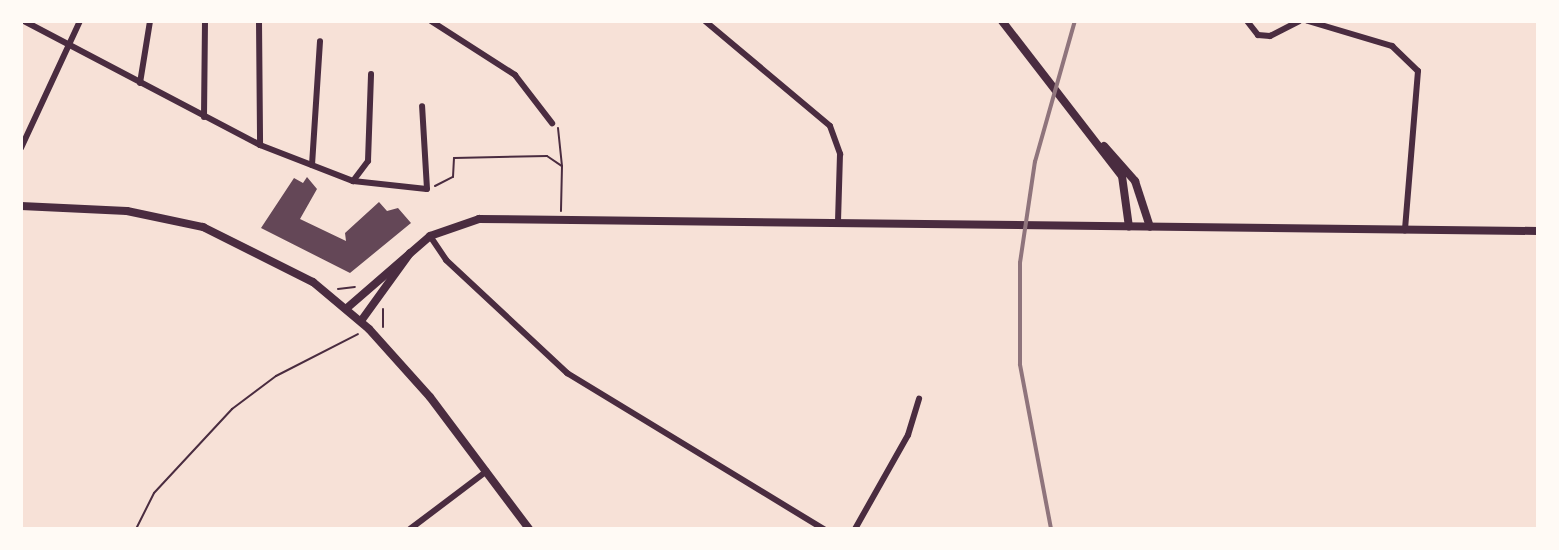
<!DOCTYPE html>
<style>
body{margin:0}
#map{position:relative;width:1559px;height:550px;overflow:hidden;background:#f7e1d7;font-family:"Source Sans 3",sans-serif}
div>[style]{position:absolute}
.building>*{inset:0;background:#644757}
.path>*{height:2px;margin:-1px;padding:0 1px;transform-origin:1px;border-radius:1px;background:#4a2c40}
.minor>*{height:6px;margin:-3px;padding:0 3px;transform-origin:3px;border-radius:3px;background:#4a2c40}
.tertiary>*{height:8px;margin:-4px;padding:0 4px;transform-origin:4px;border-radius:4px;background:#4a2c40}
.rail>*{height:3.5px;margin:-1.75px;padding:0 1.75px;transform-origin:1.75px;border-radius:1.75px;background:#8f747c}
span{translate:-50% -50%;white-space:nowrap;text-align:center;line-height:1.15;-webkit-text-stroke:5px #fffaf5;paint-order:stroke}
.frame{position:absolute;inset:0;border:23px solid #fffaf5;pointer-events:none}
</style>
<div id="map">
<div class="building">
<div style="clip-path:polygon(307px 177px,317px 189px,300px 219px,346px 241px,345px 233px,379px 202px,387px 211px,398px 208px,411px 223px,350px 273px,261px 228px,294px 178px,303px 183px)"></div>
</div>
<div class="path">
<div style="left:558px;top:128px;width:38px;rotate:84deg"></div>
<div style="left:435px;top:186px;width:20px;rotate:-27deg"></div>
<div style="left:453px;top:177px;width:19px;rotate:-87deg"></div>
<div style="left:454px;top:158px;width:93px;rotate:-1.2deg"></div>
<div style="left:547px;top:156px;width:18px;rotate:34deg"></div>
<div style="left:562px;top:166px;width:45px;rotate:91.3deg"></div>
<div style="left:338px;top:289px;width:17px;rotate:-7deg"></div>
<div style="left:383px;top:309px;width:18px;rotate:90deg"></div>
<div style="left:136px;top:529px;width:40px;rotate:-63.4deg"></div>
<div style="left:154px;top:493px;width:115px;rotate:-47.1deg"></div>
<div style="left:232px;top:409px;width:55px;rotate:-36.9deg"></div>
<div style="left:276px;top:376px;width:92px;rotate:-27.1deg"></div>
</div>
<div class="minor">
<div style="left:24px;top:21px;width:267px;rotate:27.7deg"></div>
<div style="left:260px;top:145px;width:100px;rotate:21.2deg"></div>
<div style="left:353px;top:181px;width:74px;rotate:6.2deg"></div>
<div style="left:427px;top:189px;width:83px;rotate:-93.4deg"></div>
<div style="left:259px;top:21px;width:124px;rotate:89.5deg"></div>
<div style="left:431px;top:21px;width:100px;rotate:32.7deg"></div>
<div style="left:515px;top:75px;width:61px;rotate:52.4deg"></div>
<div style="left:705px;top:21px;width:163px;rotate:40deg"></div>
<div style="left:830px;top:126px;width:30px;rotate:70deg"></div>
<div style="left:840px;top:154px;width:69px;rotate:91.7deg"></div>
<div style="left:1247px;top:21px;width:18px;rotate:52deg"></div>
<div style="left:1258px;top:35px;width:12px;rotate:5deg"></div>
<div style="left:1270px;top:36px;width:33px;rotate:-27deg"></div>
<div style="left:1308px;top:21px;width:88px;rotate:16.6deg"></div>
<div style="left:1392px;top:46px;width:36px;rotate:44deg"></div>
<div style="left:1418px;top:71px;width:160px;rotate:94.7deg"></div>
<div style="left:140px;top:83px;width:63px;rotate:-80.8deg"></div>
<div style="left:204px;top:117px;width:96px;rotate:-89.4deg"></div>
<div style="left:21px;top:148px;width:140px;rotate:-65.1deg"></div>
<div style="left:312px;top:165px;width:124px;rotate:-86.3deg"></div>
<div style="left:353px;top:181px;width:25px;rotate:-53deg"></div>
<div style="left:368px;top:161px;width:87px;rotate:-88deg"></div>
<div style="left:430px;top:236px;width:29px;rotate:56deg"></div>
<div style="left:446px;top:260px;width:166px;rotate:43deg"></div>
<div style="left:567px;top:373px;width:301px;rotate:31.3deg"></div>
<div style="left:410px;top:529px;width:96px;rotate:-37deg"></div>
<div style="left:855px;top:529px;width:108px;rotate:-60.6deg"></div>
<div style="left:908px;top:435px;width:38px;rotate:-73deg"></div>
</div>
<div class="tertiary">
<div style="left:1002px;top:21px;width:196px;rotate:52.3deg"></div>
<div style="left:1122px;top:176px;width:51px;rotate:82.2deg"></div>
<div style="left:1104px;top:146px;width:47px;rotate:48.5deg"></div>
<div style="left:1135px;top:181px;width:48px;rotate:71.9deg"></div>
<div style="left:21px;top:206px;width:106px;rotate:2.7deg"></div>
<div style="left:127px;top:211px;width:78px;rotate:11.9deg"></div>
<div style="left:203px;top:227px;width:123px;rotate:26.6deg"></div>
<div style="left:313px;top:282px;width:73px;rotate:40deg"></div>
<div style="left:369px;top:329px;width:91px;rotate:48.1deg"></div>
<div style="left:430px;top:397px;width:165px;rotate:53.1deg"></div>
<div style="left:347px;top:308px;width:110px;rotate:-40.9deg"></div>
<div style="left:430px;top:236px;width:52px;rotate:-19.1deg"></div>
<div style="left:479px;top:219px;width:1059px;rotate:0.65deg"></div>
<div style="left:361px;top:321px;width:84px;rotate:-54.2deg"></div>
</div>
<div class="rail">
<div style="left:1051px;top:529px;width:167px;rotate:-100.7deg"></div>
<div style="left:1020px;top:365px;width:102px;rotate:-90deg"></div>
<div style="left:1020px;top:263px;width:102px;rotate:-81.6deg"></div>
<div style="left:1035px;top:162px;width:147px;rotate:-74.2deg"></div>
</div>
<div class="frame"></div>
</div>
